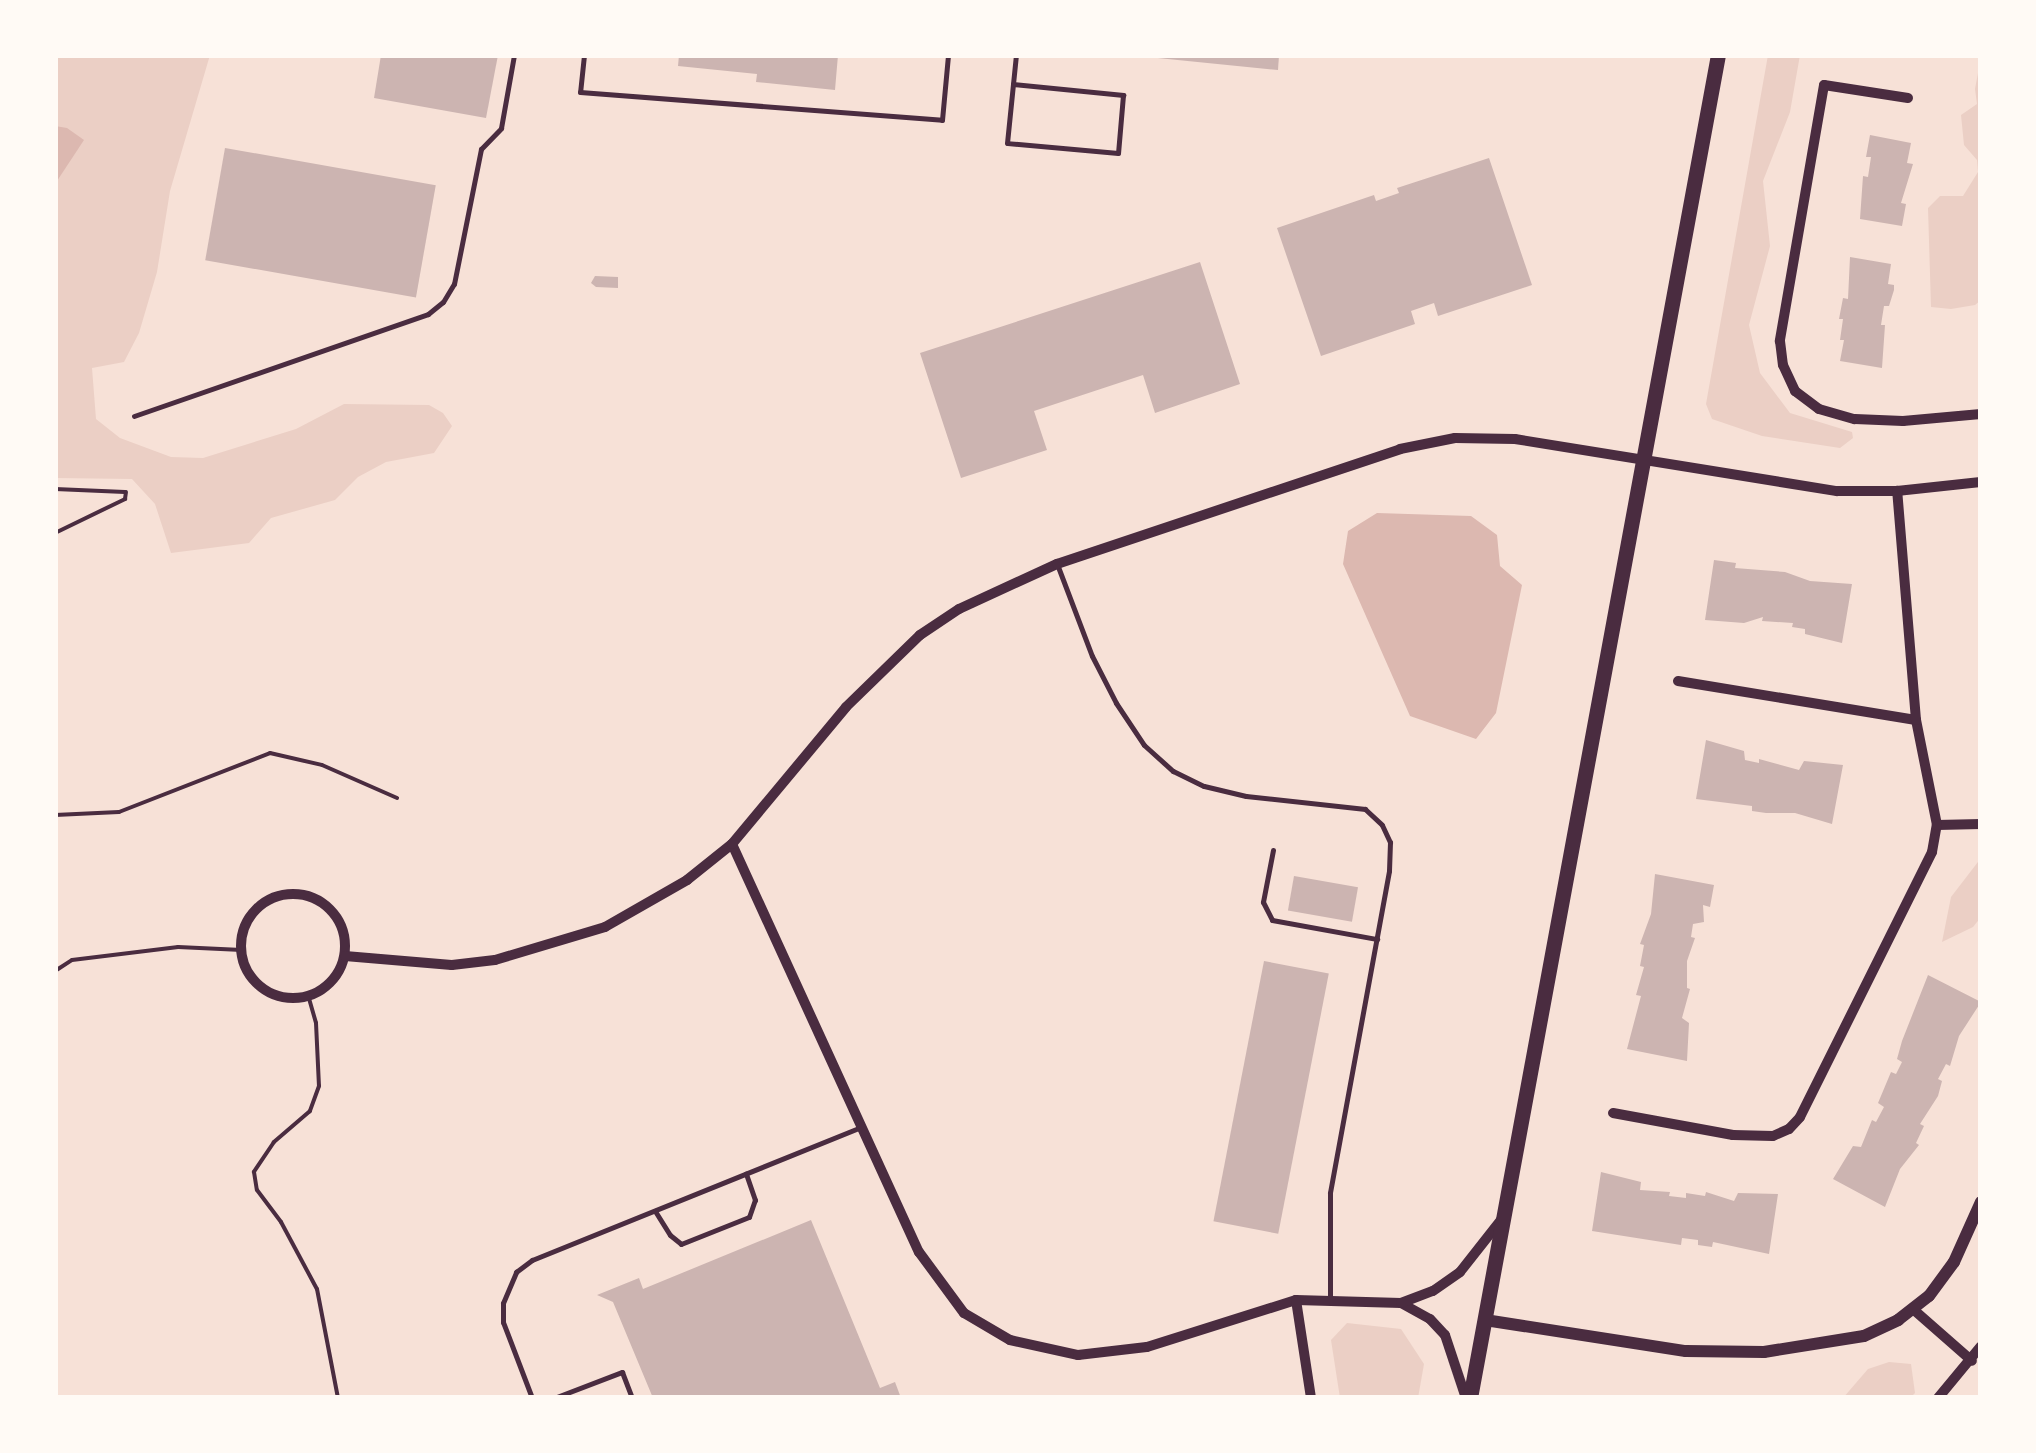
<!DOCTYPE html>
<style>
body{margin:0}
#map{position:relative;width:2036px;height:1453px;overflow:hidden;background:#f7e1d7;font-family:Karla,sans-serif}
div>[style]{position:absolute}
.green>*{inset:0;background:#ebcfc5}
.water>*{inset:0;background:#dcb8b0}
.building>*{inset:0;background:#ccb4b1;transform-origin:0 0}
.path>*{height:4px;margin:-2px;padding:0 2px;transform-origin:2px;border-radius:2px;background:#4a2c40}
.service>*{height:5px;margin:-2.5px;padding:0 2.5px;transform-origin:2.5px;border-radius:2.5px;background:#4a2c40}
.minor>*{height:10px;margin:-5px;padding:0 5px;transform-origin:5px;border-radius:5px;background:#4a2c40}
.minor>.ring{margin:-5px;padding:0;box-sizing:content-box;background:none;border:10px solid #4a2c40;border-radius:50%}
.tertiary>*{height:12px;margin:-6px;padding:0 6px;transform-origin:6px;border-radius:6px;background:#4a2c40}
.primary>*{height:15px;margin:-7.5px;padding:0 7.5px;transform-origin:7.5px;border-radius:7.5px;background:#4a2c40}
span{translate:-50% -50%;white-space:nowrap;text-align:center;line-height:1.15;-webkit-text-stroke:8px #fffaf5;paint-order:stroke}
.frame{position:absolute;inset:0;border:58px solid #fffaf5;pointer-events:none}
</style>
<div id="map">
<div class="green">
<div style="clip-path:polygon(55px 55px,210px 55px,170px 191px,157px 272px,139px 333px,124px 362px,92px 368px,96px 419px,120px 438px,171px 457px,203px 458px,296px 429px,344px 404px,429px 405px,443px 413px,452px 426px,434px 453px,386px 462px,358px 477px,335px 500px,271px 518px,249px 543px,171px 553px,155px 504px,132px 479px,55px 478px)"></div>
<div style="clip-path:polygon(1768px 55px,1800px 55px,1790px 112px,1763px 181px,1770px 246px,1749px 325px,1760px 373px,1790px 413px,1852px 432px,1853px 438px,1840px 448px,1762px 436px,1712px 419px,1706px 404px)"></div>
<div style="clip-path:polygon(1981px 57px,1981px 300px,1975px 305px,1951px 309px,1931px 307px,1928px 208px,1940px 196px,1963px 196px,1978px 172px,1977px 160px,1964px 145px,1961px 115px,1977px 104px,1975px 89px)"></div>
<div style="clip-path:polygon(1981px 858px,1981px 917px,1973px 927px,1942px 942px,1951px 897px)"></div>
<div style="clip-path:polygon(1347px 1323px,1401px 1329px,1424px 1364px,1418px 1398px,1340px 1398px,1331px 1340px)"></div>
<div style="clip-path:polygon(1889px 1362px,1911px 1364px,1915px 1393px,1910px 1398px,1843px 1398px,1868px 1369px)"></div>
</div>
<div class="water">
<div style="clip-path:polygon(55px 126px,67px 128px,84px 140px,55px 184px)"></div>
<div style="clip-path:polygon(1377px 513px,1471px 516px,1497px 535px,1500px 566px,1522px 585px,1496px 713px,1476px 739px,1410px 716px,1343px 564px,1348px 531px)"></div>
</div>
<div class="building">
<div style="clip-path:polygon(381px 55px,498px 55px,486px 118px,374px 98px)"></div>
<div style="clip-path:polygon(679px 55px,838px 55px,835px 90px,756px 82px,757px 74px,678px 66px)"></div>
<div style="clip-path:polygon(1128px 55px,1279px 55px,1278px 70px)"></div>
<div style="clip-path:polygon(1870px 135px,1911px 143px,1907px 163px,1913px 164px,1901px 203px,1906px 204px,1902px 226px,1860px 219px,1863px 176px,1868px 177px,1871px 157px,1866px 157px)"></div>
<div style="left:225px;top:148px;width:214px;height:114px;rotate:10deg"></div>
<div style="clip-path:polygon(1489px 158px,1532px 285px,1438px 316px,1434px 303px,1411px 311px,1415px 324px,1321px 356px,1277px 228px,1374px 195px,1376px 201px,1399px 193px,1397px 188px)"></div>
<div style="clip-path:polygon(1850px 257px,1891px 264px,1888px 284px,1894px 285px,1894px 290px,1889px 306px,1884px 306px,1881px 325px,1885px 325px,1882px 368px,1840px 361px,1844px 340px,1840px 340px,1843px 319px,1839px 319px,1843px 298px,1848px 299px)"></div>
<div style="clip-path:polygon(1200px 262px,1240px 384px,1155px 413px,1143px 375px,1034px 411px,1047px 450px,961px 478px,920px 353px)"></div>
<div style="clip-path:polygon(595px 276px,618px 277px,618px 288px,596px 287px,591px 283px)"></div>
<div style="clip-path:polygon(1714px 560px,1736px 563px,1735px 568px,1785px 572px,1810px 581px,1852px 584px,1842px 643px,1805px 634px,1805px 629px,1792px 627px,1793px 623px,1762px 621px,1763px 617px,1744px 623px,1705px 620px)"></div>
<div style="clip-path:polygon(1706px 740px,1744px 751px,1745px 760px,1759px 763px,1759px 759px,1799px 770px,1804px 761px,1843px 765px,1832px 824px,1795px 813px,1766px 813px,1752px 811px,1752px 806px,1696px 799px)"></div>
<div style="clip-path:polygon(1655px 874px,1714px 885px,1710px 907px,1703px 905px,1704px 922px,1693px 924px,1691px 937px,1695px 938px,1687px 961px,1687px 988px,1690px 989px,1682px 1018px,1689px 1023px,1687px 1061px,1627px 1049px,1641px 996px,1636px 995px,1644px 967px,1640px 966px,1644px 945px,1640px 944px,1651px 914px)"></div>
<div style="left:1294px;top:876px;width:65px;height:35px;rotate:10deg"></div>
<div style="left:1264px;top:961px;width:66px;height:265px;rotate:11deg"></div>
<div style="clip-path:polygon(1928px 975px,1981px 1002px,1959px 1036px,1950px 1066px,1946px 1064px,1938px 1079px,1942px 1081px,1938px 1096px,1920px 1124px,1924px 1126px,1916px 1143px,1919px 1145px,1900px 1169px,1885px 1207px,1833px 1179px,1853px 1146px,1861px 1147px,1872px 1120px,1876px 1122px,1884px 1107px,1878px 1103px,1891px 1072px,1896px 1074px,1902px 1062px,1897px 1059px,1902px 1041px)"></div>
<div style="clip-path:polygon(1601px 1172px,1641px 1182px,1640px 1190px,1670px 1192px,1669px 1196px,1686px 1198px,1686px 1193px,1705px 1196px,1706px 1192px,1734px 1201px,1738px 1193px,1778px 1194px,1769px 1254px,1713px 1242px,1712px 1247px,1698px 1245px,1698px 1240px,1682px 1238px,1681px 1245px,1592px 1231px)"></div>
<div style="clip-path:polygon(811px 1220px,880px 1388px,895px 1382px,901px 1398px,653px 1398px,613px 1302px,597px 1295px,639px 1278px,643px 1289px)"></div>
</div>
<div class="path">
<div style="left:55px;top:489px;width:70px;rotate:2.5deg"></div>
<div style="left:55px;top:533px;width:78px;rotate:-25.9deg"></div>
<div style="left:125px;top:499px;width:7px;rotate:-82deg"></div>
<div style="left:55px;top:815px;width:64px;rotate:-2.7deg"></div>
<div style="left:119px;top:812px;width:162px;rotate:-21.3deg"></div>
<div style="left:270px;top:753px;width:53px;rotate:13deg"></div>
<div style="left:322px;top:765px;width:82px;rotate:23.7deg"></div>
<div style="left:55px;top:971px;width:20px;rotate:-33deg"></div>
<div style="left:72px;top:960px;width:107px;rotate:-7deg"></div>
<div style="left:178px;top:947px;width:64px;rotate:2.7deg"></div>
<div style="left:308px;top:995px;width:29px;rotate:74deg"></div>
<div style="left:316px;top:1023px;width:63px;rotate:87.3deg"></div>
<div style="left:319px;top:1086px;width:27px;rotate:110deg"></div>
<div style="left:310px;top:1111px;width:48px;rotate:139.3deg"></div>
<div style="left:274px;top:1142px;width:36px;rotate:124deg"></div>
<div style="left:254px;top:1172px;width:18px;rotate:81deg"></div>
<div style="left:257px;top:1190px;width:40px;rotate:53deg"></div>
<div style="left:281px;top:1222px;width:76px;rotate:61.8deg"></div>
<div style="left:317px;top:1289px;width:111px;rotate:79.1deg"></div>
</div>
<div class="service">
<div style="left:584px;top:55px;width:37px;rotate:96deg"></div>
<div style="left:580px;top:92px;width:363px;rotate:4.4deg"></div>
<div style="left:942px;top:120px;width:65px;rotate:-84.7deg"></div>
<div style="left:1013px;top:84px;width:111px;rotate:5.7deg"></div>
<div style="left:1123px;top:95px;width:58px;rotate:94.9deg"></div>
<div style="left:1118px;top:153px;width:111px;rotate:-174.9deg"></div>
<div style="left:1007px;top:143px;width:88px;rotate:-84.2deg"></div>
<div style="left:134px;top:416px;width:311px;rotate:-19.1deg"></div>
<div style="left:428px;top:314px;width:19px;rotate:-39deg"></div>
<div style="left:443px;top:302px;width:21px;rotate:-59deg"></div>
<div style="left:454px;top:284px;width:138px;rotate:-78.7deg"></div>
<div style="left:481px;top:149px;width:29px;rotate:-46deg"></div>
<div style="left:501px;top:128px;width:74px;rotate:-79.9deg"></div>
<div style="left:1057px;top:564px;width:98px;rotate:69.2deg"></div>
<div style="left:1092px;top:656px;width:53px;rotate:62.9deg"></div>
<div style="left:1116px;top:703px;width:50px;rotate:56.3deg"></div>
<div style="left:1144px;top:745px;width:39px;rotate:42deg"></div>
<div style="left:1173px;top:771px;width:34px;rotate:26deg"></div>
<div style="left:1204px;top:786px;width:43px;rotate:13.4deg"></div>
<div style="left:1246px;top:796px;width:120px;rotate:6.2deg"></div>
<div style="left:1365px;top:809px;width:23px;rotate:43deg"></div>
<div style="left:1382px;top:825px;width:19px;rotate:65deg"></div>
<div style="left:1390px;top:842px;width:29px;rotate:92deg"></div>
<div style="left:1389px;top:871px;width:327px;rotate:100.4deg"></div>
<div style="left:1330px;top:1193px;width:104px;rotate:90deg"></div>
<div style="left:1273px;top:850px;width:53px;rotate:100.9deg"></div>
<div style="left:1263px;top:902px;width:20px;rotate:63deg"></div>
<div style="left:1272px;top:920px;width:107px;rotate:10.3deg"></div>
<div style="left:655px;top:1211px;width:28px;rotate:58deg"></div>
<div style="left:670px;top:1235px;width:14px;rotate:39deg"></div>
<div style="left:681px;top:1244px;width:73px;rotate:-21.7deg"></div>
<div style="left:749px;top:1217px;width:18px;rotate:-71deg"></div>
<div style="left:755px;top:1200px;width:28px;rotate:-109deg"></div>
<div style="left:532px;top:1398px;width:81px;rotate:-110.9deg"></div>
<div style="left:503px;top:1322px;width:19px;rotate:-90deg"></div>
<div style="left:503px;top:1303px;width:34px;rotate:-67deg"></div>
<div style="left:516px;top:1272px;width:20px;rotate:-37deg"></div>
<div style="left:532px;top:1260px;width:353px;rotate:-22deg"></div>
<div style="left:554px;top:1398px;width:73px;rotate:-20.9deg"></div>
<div style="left:622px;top:1372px;width:28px;rotate:69deg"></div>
</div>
<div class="minor">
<div style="left:1908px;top:98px;width:85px;rotate:-171.2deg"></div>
<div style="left:1824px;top:85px;width:260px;rotate:99.8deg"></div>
<div style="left:1780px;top:341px;width:24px;rotate:83deg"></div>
<div style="left:1783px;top:365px;width:29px;rotate:65deg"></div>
<div style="left:1795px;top:391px;width:30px;rotate:37deg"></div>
<div style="left:1819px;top:409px;width:37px;rotate:16deg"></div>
<div style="left:1855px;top:419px;width:48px;rotate:2.4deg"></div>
<div style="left:1903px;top:421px;width:78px;rotate:-5.1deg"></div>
<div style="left:1678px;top:681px;width:241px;rotate:9.3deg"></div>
<div style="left:1937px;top:825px;width:44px;rotate:-1.3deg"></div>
<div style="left:732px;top:844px;width:449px;rotate:65.4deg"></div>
<div style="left:919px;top:1252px;width:76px;rotate:53.6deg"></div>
<div style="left:964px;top:1313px;width:53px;rotate:30.4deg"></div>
<div style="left:1010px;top:1340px;width:70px;rotate:12.4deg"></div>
<div style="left:1078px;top:1355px;width:69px;rotate:-6.6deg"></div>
<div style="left:1147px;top:1347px;width:156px;rotate:-17.5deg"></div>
<div style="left:1296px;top:1300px;width:105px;rotate:1.6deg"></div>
<div style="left:1401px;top:1303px;width:33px;rotate:29deg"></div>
<div style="left:1430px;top:1319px;width:22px;rotate:47deg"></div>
<div style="left:1445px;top:1335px;width:66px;rotate:71.6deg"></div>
<div class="ring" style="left:241px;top:894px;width:94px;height:94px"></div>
<div style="left:345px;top:956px;width:107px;rotate:4.8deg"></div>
<div style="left:452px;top:965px;width:43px;rotate:-6.6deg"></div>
<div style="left:495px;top:960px;width:115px;rotate:-16.7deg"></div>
<div style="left:605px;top:927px;width:95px;rotate:-29.8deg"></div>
<div style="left:687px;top:880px;width:58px;rotate:-38.7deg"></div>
<div style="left:732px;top:844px;width:178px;rotate:-50.2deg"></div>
<div style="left:846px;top:707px;width:103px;rotate:-44.2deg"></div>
<div style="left:920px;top:635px;width:47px;rotate:-33.7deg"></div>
<div style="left:959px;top:609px;width:108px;rotate:-24.7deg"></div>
<div style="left:1057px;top:564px;width:362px;rotate:-18.5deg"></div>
<div style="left:1400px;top:449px;width:56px;rotate:-11.3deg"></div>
<div style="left:1455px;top:438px;width:60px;rotate:1deg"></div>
<div style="left:1515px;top:439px;width:326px;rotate:9.2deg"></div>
<div style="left:1837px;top:491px;width:60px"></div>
<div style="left:1897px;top:491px;width:84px;rotate:-6.1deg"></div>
<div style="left:1613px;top:1113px;width:122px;rotate:10.4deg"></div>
<div style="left:1733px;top:1135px;width:40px;rotate:1.4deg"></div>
<div style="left:1773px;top:1136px;width:17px;rotate:-24deg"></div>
<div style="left:1789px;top:1129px;width:16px;rotate:-47deg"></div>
<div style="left:1800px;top:1117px;width:296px;rotate:-63.5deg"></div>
<div style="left:1932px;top:852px;width:27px;rotate:-80deg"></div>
<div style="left:1937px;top:825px;width:107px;rotate:-101.3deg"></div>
<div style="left:1916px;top:720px;width:230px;rotate:-94.7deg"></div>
<div style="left:1296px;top:1300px;width:99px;rotate:81.3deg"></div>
<div style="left:1401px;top:1303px;width:34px;rotate:-21deg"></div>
<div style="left:1433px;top:1291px;width:33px;rotate:-35deg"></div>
<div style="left:1460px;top:1272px;width:66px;rotate:-51.7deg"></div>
<div style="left:1914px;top:1310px;width:77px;rotate:41.3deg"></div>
<div style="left:1938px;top:1398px;width:67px;rotate:-50.4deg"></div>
</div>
<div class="tertiary">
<div style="left:1485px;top:1320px;width:203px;rotate:8.8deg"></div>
<div style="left:1686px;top:1351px;width:78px;rotate:0.7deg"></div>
<div style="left:1764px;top:1352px;width:101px;rotate:-9.1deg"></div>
<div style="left:1864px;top:1336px;width:38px;rotate:-25deg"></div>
<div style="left:1898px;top:1320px;width:39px;rotate:-38deg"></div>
<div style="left:1929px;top:1296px;width:42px;rotate:-53.7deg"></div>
<div style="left:1954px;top:1262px;width:66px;rotate:-65.8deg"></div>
</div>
<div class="primary">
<div style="left:1470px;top:1398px;width:1366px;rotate:-79.54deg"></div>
</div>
<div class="frame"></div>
</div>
